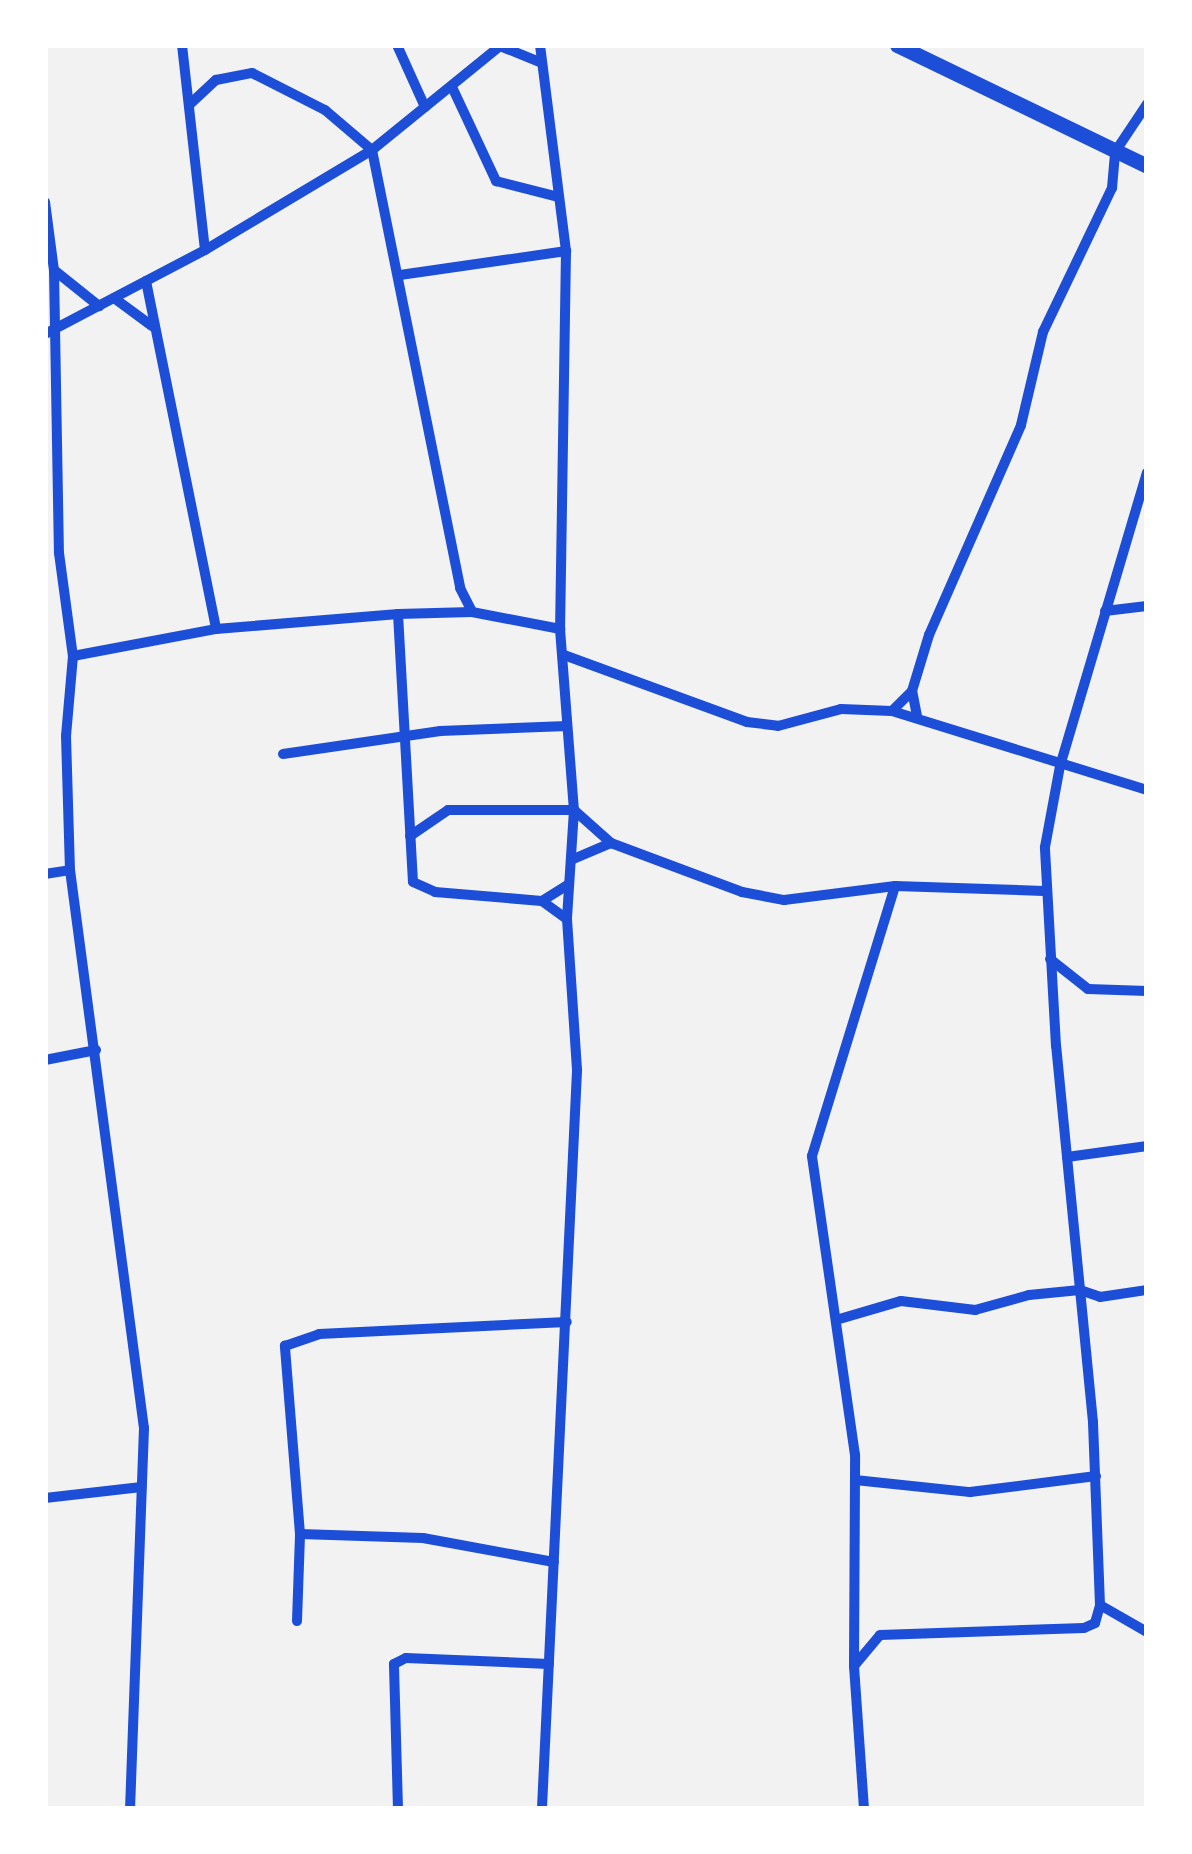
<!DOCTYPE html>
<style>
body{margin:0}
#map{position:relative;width:1192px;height:1854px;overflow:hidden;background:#f2f2f2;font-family:"Sofia Sans Condensed",sans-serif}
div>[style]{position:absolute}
.minor>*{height:10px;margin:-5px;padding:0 5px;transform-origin:5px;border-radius:5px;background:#1d4ed8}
.tertiary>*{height:15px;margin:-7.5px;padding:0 7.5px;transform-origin:7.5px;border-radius:7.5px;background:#1d4ed8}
span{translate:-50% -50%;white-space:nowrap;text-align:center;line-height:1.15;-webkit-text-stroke:8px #fff;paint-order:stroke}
.frame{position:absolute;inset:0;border:48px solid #fff;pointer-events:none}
</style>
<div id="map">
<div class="minor">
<div style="left:182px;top:45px;width:206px;rotate:83.6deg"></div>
<div style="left:397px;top:45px;width:68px;rotate:65.7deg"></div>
<div style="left:540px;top:45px;width:208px;rotate:82.8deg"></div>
<div style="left:566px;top:251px;width:378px;rotate:90.9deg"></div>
<div style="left:560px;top:629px;width:182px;rotate:85.6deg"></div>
<div style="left:574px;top:810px;width:109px;rotate:93.7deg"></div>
<div style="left:567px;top:919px;width:152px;rotate:86.2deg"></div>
<div style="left:577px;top:1071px;width:739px;rotate:92.72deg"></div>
<div style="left:500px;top:46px;width:45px;rotate:22deg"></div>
<div style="left:453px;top:89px;width:102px;rotate:64.9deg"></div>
<div style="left:496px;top:181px;width:65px;rotate:14.3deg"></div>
<div style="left:189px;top:105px;width:37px;rotate:-43deg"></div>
<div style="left:216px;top:80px;width:37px;rotate:-11deg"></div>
<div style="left:252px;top:73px;width:82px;rotate:26.9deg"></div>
<div style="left:325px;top:110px;width:62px;rotate:40.4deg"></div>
<div style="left:372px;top:150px;width:447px;rotate:78.6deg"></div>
<div style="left:460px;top:588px;width:27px;rotate:63deg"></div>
<div style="left:45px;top:202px;width:69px;rotate:82.5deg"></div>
<div style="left:54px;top:270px;width:283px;rotate:89deg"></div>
<div style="left:59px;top:553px;width:104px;rotate:82.3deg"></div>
<div style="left:73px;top:656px;width:80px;rotate:95deg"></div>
<div style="left:66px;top:736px;width:134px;rotate:88.3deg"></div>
<div style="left:70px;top:870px;width:563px;rotate:82.45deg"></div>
<div style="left:144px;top:1428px;width:381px;rotate:92.1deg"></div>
<div style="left:54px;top:270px;width:58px;rotate:38.7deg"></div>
<div style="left:400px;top:275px;width:168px;rotate:-8.2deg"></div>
<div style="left:146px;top:281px;width:355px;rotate:78.6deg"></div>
<div style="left:114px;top:298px;width:47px;rotate:36.4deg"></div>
<div style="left:45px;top:334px;width:181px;rotate:-27.7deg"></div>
<div style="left:205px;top:250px;width:195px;rotate:-30.9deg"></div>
<div style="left:372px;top:150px;width:166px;rotate:-39.1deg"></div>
<div style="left:1105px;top:611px;width:42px;rotate:-6.8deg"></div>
<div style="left:398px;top:614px;width:268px;rotate:86.8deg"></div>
<div style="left:413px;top:882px;width:24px;rotate:24deg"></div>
<div style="left:435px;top:892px;width:107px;rotate:4.8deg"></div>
<div style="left:542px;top:901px;width:31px;rotate:36deg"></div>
<div style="left:564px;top:655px;width:195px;rotate:20.1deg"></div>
<div style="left:747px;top:722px;width:31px;rotate:7deg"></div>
<div style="left:778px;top:726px;width:65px;rotate:-15.1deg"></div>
<div style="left:841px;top:709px;width:51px;rotate:2.2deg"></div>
<div style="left:892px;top:711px;width:267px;rotate:17.2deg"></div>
<div style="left:73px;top:656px;width:146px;rotate:-10.7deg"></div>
<div style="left:216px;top:629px;width:183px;rotate:-4.7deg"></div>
<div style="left:398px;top:614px;width:74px;rotate:-1.5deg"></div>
<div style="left:472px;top:612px;width:90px;rotate:10.9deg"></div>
<div style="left:892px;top:711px;width:28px;rotate:-45deg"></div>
<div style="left:917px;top:716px;width:25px;rotate:-101deg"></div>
<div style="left:912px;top:691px;width:59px;rotate:-73.1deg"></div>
<div style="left:929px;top:635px;width:229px;rotate:-66.3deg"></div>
<div style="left:1021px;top:425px;width:96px;rotate:-76.7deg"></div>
<div style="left:1043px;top:332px;width:160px;rotate:-64.4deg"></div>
<div style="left:1112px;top:188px;width:36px;rotate:-85deg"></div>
<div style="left:1115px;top:152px;width:58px;rotate:-56.3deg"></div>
<div style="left:283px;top:754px;width:159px;rotate:-8.3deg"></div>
<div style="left:440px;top:731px;width:127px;rotate:-2.3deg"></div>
<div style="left:410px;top:836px;width:46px;rotate:-34.4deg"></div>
<div style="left:448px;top:810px;width:126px"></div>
<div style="left:574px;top:810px;width:50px;rotate:41.7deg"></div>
<div style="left:611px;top:843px;width:140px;rotate:20.5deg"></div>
<div style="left:742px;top:892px;width:43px;rotate:10.8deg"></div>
<div style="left:784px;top:900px;width:112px;rotate:-7.2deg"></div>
<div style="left:895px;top:886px;width:149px;rotate:1.9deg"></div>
<div style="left:571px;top:860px;width:43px;rotate:-23deg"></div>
<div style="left:45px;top:874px;width:25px;rotate:-9deg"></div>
<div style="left:542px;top:901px;width:31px;rotate:-32deg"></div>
<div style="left:1050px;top:959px;width:48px;rotate:38.3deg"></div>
<div style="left:1088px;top:989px;width:59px;rotate:1.9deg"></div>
<div style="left:45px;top:1060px;width:52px;rotate:-11.1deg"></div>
<div style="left:1067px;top:1157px;width:81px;rotate:-7.8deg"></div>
<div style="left:836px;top:1320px;width:68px;rotate:-16.3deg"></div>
<div style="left:901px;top:1301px;width:75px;rotate:6.9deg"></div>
<div style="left:975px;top:1310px;width:56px;rotate:-15.5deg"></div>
<div style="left:1029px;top:1295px;width:51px;rotate:-5.6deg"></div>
<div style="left:1080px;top:1290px;width:21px;rotate:19deg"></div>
<div style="left:1100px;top:1297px;width:48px;rotate:-8.5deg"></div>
<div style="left:855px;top:1480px;width:116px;rotate:6deg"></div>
<div style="left:970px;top:1492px;width:127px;rotate:-7.2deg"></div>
<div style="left:45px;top:1498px;width:97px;rotate:-6.5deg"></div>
<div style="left:300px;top:1534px;width:123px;rotate:1.9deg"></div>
<div style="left:423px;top:1538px;width:133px;rotate:10.4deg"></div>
<div style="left:1100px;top:1605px;width:54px;rotate:29.9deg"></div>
<div style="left:297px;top:1621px;width:87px;rotate:-88deg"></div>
<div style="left:300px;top:1534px;width:189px;rotate:-94.6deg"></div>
<div style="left:285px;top:1346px;width:36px;rotate:-19deg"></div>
<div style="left:319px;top:1334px;width:248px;rotate:-2.8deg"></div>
<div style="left:854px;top:1666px;width:40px;rotate:-50deg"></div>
<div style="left:880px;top:1635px;width:204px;rotate:-2deg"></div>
<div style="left:1084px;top:1628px;width:12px;rotate:-24deg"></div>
<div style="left:1095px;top:1623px;width:19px;rotate:-74deg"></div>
<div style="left:1100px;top:1605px;width:183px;rotate:-92.2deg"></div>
<div style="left:1093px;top:1422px;width:378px;rotate:-95.6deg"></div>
<div style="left:1056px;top:1046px;width:199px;rotate:-93.2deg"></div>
<div style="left:1045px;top:847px;width:82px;rotate:-79.5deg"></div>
<div style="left:1060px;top:766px;width:306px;rotate:-73.5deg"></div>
<div style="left:398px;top:1809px;width:145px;rotate:-91.6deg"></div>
<div style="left:394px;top:1664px;width:13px;rotate:-27deg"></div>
<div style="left:406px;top:1658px;width:143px;rotate:2.4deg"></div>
<div style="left:864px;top:1809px;width:143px;rotate:-94deg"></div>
<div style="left:854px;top:1666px;width:211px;rotate:-89.7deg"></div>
<div style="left:855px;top:1455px;width:302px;rotate:-98.2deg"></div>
<div style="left:812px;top:1156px;width:282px;rotate:-72.9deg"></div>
</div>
<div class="tertiary">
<div style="left:897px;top:45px;width:278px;rotate:25.8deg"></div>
</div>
<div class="frame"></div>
</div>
